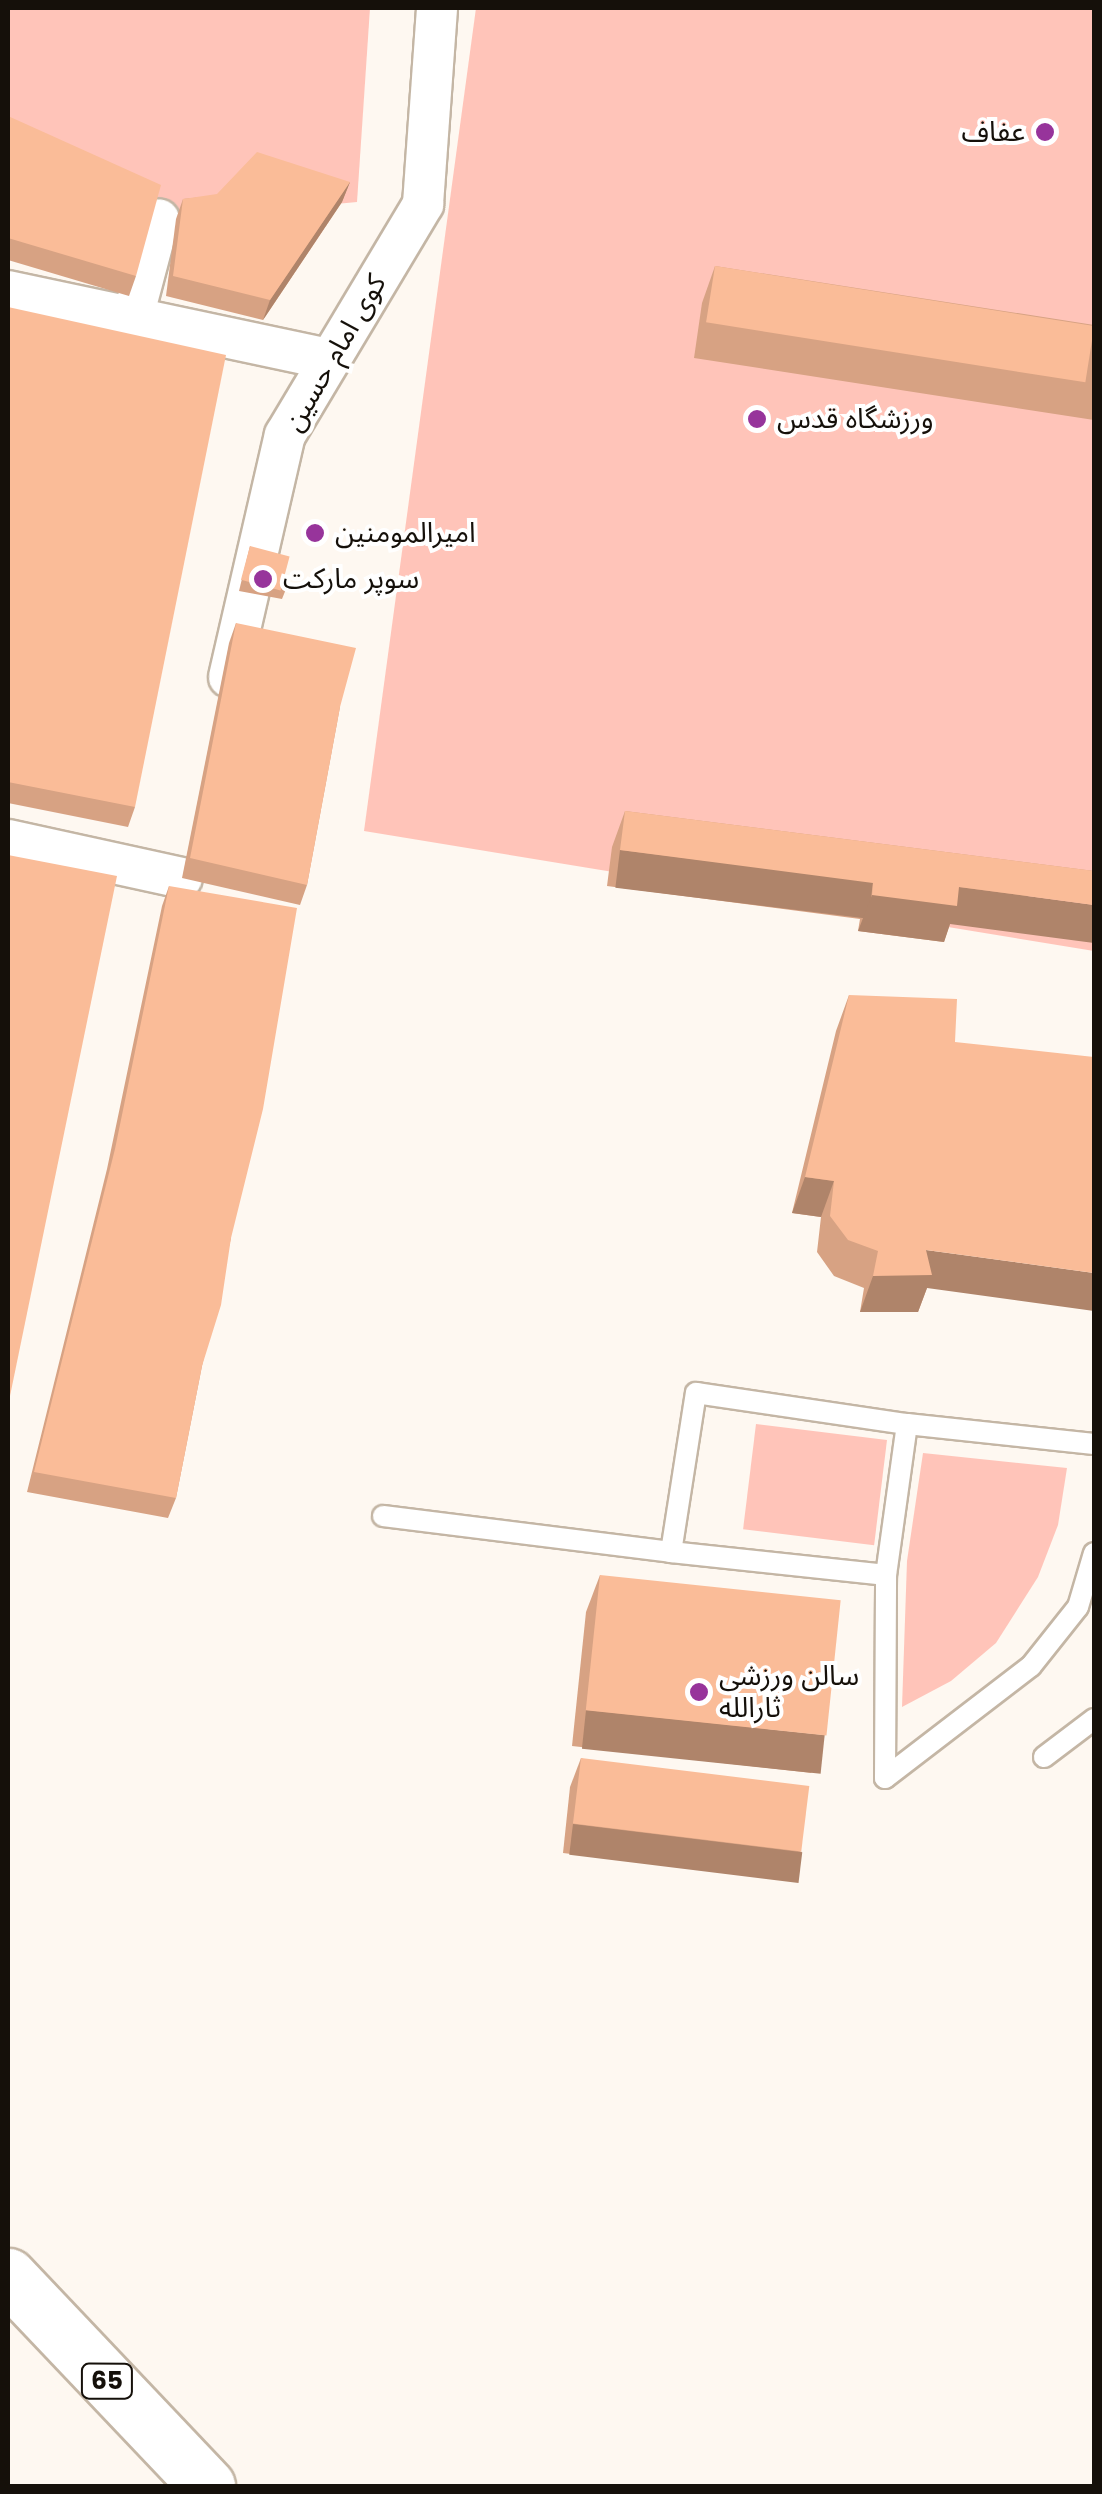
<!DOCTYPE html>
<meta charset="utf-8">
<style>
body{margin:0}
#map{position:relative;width:1102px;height:2494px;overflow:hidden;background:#fef8f1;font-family:Poppins,"Noto Sans Arabic",sans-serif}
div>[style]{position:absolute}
.green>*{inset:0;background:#ffc4b9;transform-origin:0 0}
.roads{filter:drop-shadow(2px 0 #c4b6a5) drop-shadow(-2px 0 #c4b6a5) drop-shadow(0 2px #c4b6a5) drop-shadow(0 -2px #c4b6a5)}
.lane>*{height:20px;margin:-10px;padding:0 10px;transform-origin:10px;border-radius:10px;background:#fff}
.street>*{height:40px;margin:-20px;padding:0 20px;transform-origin:20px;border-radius:20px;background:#fff}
.highway>*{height:55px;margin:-27.5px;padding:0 27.5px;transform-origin:27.5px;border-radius:27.5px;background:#fff}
.wall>*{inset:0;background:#d7a283}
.shaded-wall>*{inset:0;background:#af846a;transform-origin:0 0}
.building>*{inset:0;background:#fabc98;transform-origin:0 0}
.dots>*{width:28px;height:28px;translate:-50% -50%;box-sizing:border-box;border:5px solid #fff;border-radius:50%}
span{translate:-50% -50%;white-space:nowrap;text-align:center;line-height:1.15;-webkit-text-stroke:8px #fff;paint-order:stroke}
.shield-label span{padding:2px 8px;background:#fff;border:2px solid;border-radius:8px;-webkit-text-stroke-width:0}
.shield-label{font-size:25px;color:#15100a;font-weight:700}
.poi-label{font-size:28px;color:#15100a}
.right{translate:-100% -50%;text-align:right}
.left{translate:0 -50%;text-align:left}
.street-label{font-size:28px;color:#15100a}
.frame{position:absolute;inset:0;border:10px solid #15100a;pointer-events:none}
</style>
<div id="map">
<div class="green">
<div style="clip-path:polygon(8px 8px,370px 8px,357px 202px,176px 219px,8px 138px)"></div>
<div style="clip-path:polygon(476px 8px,1094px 8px,1094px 951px,364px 831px)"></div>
<div style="left:756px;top:1424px;width:132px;height:106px;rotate:7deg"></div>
<div style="clip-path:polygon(923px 1453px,1067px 1468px,1058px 1525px,1038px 1577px,996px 1643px,951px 1681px,902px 1707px,907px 1561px)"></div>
</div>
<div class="roads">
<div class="lane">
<div style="left:907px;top:1424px;width:152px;rotate:97.9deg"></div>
<div style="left:886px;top:1575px;width:216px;rotate:-173.9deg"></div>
<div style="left:671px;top:1552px;width:161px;rotate:-81.1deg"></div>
<div style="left:696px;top:1393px;width:213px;rotate:8.4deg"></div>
<div style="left:907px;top:1424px;width:188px;rotate:6.1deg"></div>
<div style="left:383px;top:1516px;width:290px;rotate:7.1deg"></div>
<div style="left:1044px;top:1757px;width:63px;rotate:-37.2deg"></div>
<div style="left:885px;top:1778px;width:184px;rotate:-37.5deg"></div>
<div style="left:1031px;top:1666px;width:75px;rotate:-51.5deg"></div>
<div style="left:1078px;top:1607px;width:56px;rotate:-73.5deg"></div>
<div style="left:885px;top:1778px;width:203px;rotate:-89.7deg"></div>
</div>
<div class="street">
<div style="left:8px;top:291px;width:327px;rotate:12deg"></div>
<div style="left:133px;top:317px;width:101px;rotate:-75.1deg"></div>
<div style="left:229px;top:677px;width:248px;rotate:-77deg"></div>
<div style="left:285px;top:435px;width:269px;rotate:-59.1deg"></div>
<div style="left:423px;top:204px;width:196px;rotate:-85.9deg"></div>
<div style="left:8px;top:840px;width:178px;rotate:12.3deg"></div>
</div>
<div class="highway">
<div style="left:8px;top:2276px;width:289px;rotate:46.5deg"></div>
</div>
</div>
<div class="wall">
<div style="clip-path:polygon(8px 116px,136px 276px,129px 296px,8px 260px)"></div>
<div style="clip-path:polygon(350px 182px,342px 202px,263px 320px,166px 296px,176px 219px,183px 199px)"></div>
<div style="clip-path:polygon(715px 266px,1094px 325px,1094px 420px,694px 358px,702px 303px)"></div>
<div style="clip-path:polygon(8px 307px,135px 807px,128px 827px,8px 803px)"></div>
<div style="clip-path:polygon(250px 546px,286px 589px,282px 599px,239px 591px)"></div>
<div style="clip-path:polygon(236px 623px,340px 707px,307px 885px,300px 905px,182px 878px,229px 643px)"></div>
<div style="clip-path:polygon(625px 811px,1094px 871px,950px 924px,944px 942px,858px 931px,860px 919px,607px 886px,612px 847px)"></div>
<div style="clip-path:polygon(169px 886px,231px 1238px,202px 1366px,176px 1498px,168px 1518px,27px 1492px,107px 1169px,162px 906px)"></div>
<div style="clip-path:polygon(849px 995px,927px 1288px,918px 1312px,860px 1312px,864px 1288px,834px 1276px,817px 1252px,821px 1217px,792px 1213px,836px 1031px)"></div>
<div style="clip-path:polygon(600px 1575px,812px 1773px,572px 1746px,586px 1612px)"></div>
<div style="clip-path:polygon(581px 1758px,802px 1852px,791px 1881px,563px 1853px,570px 1787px)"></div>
</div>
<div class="shaded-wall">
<div style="clip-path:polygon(350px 182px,342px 202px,263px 320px,270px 300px)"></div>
<div style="left:620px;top:850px;width:255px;height:38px;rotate:7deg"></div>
<div style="clip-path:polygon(959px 887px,1094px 905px,1094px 943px,950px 924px,944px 942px,858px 931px,872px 895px)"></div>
<div style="clip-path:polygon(805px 1177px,834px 1181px,821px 1217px,792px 1213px)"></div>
<div style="clip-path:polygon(926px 1250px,1094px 1273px,1094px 1311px,927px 1288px,918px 1312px,860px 1312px,873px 1276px)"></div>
<div style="left:586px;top:1710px;width:240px;height:39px;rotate:6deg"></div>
<div style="left:573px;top:1824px;width:231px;height:31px;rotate:7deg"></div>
</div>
<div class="building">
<div style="clip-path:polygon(8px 116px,161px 185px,136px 276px,8px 238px)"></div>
<div style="clip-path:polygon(257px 152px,350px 182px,270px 300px,173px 276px,183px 199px,217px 194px)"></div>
<div style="left:715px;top:266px;width:384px;height:57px;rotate:9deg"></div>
<div style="clip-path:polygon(8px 307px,226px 355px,135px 807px,8px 782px)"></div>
<div style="left:250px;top:546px;width:41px;height:35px;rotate:15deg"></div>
<div style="clip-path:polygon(236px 623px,356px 648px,340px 707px,307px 885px,190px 858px)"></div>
<div style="clip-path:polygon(625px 811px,1094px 871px,1094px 905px,959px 887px,957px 906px,872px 895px,873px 883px,620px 850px)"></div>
<div style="clip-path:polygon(8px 855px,117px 876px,10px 1396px,8px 1395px)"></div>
<div style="clip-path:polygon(169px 886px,297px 908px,263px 1109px,231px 1238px,221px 1305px,202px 1366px,176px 1498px,34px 1472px,115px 1149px)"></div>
<div style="clip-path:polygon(849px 995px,957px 999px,955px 1042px,1094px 1057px,1094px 1273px,926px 1250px,932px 1275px,873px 1276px,878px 1251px,848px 1240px,830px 1216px,834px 1181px,805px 1177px)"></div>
<div style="left:600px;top:1575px;width:242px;height:136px;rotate:6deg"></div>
<div style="left:581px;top:1758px;width:230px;height:66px;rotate:7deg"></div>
</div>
<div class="dots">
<div style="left:1045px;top:132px;background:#97349b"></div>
<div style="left:757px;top:419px;background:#97349b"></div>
<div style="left:315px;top:533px;background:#97349b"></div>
<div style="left:263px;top:579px;background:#97349b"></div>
<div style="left:699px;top:1692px;background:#97349b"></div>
</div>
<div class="shield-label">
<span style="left:107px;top:2381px">65</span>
</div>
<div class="poi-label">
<span class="right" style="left:1025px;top:132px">عفاف</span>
<span class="left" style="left:777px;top:419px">ورزشگاه قدس</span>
<span class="left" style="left:335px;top:533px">امیرالمومنین</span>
<span class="left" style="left:283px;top:579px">سوپر مارکت</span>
<span class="left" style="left:719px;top:1692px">سالن ورزشی<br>ثارالله</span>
</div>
<div class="street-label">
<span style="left:335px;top:353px;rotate:-60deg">کوی امام حسین</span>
</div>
<div class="frame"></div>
</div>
